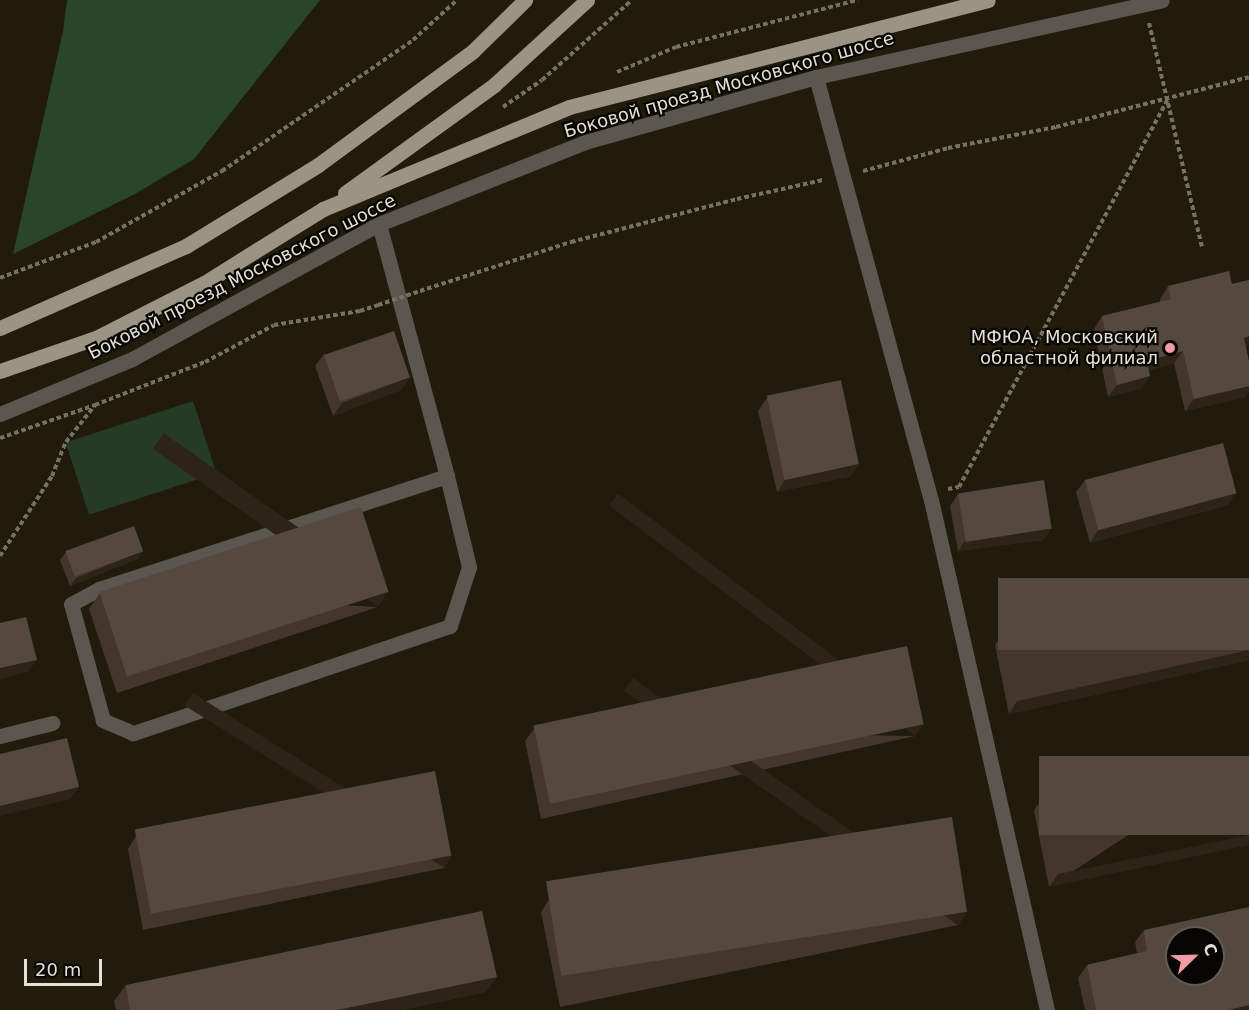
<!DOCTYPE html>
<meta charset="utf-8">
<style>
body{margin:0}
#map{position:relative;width:1249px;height:1010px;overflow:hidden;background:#201b0b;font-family:"DejaVu Sans",sans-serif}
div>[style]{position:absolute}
.green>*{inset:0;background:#253b24;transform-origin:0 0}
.forest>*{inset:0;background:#294628}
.path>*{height:4px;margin-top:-2px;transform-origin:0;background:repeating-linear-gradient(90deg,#757163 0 4.5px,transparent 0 7.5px)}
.minor>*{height:15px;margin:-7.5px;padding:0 7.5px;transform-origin:7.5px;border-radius:7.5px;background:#5b564f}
.major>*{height:15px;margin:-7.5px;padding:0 7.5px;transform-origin:7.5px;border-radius:7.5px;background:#9b9383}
.path-bridge>*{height:4px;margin-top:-2px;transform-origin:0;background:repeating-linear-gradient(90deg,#757163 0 4.5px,transparent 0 7.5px)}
.wall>*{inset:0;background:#44362c}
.shaded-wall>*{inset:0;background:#2e2317;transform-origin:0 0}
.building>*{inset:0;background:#55483e;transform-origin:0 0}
.dots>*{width:16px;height:16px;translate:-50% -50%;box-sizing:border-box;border:3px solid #080602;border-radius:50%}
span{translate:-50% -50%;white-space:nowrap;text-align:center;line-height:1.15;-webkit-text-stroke:4.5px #080602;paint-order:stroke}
.street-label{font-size:18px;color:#e3e0d6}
.poi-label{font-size:18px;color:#e3e0d6}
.right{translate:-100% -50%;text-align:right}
.north{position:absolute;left:1165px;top:926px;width:60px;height:60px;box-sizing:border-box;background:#080602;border:2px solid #605d57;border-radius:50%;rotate:67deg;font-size:16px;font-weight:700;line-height:24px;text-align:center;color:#e3e0d6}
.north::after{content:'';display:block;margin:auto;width:21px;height:27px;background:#f39aa7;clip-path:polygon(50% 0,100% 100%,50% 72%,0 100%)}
.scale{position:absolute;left:24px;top:959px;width:78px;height:27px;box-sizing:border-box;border:3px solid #e3e0d6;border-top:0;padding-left:8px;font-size:18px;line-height:21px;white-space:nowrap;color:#e3e0d6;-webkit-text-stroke:4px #080602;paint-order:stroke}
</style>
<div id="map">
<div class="green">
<div style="left:193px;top:401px;width:76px;height:134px;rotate:72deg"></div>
</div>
<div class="forest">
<div style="clip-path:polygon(67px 0,320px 0,194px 159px,135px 194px,13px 254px,63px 31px)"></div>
</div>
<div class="path">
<div style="left:1149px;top:23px;width:230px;rotate:76.7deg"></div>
<div style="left:617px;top:72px;width:64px;rotate:-23deg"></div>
<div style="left:676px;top:47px;width:188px;rotate:-14.5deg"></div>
<div style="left:503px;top:107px;width:47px;rotate:-34.7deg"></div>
<div style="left:542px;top:80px;width:120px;rotate:-41.6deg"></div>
<div style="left:863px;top:171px;width:88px;rotate:-15.1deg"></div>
<div style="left:948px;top:148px;width:110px;rotate:-11deg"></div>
<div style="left:1056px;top:127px;width:199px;rotate:-14.5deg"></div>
<div style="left:0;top:278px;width:103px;rotate:-20.6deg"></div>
<div style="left:96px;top:242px;width:145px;rotate:-29.4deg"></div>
<div style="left:222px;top:171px;width:232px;rotate:-34.4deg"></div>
<div style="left:413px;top:40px;width:59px;rotate:-42.3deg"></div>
<div style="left:420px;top:291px;width:159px;rotate:-18deg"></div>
<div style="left:571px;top:242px;width:171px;rotate:-14.5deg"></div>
<div style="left:737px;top:199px;width:88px;rotate:-12.5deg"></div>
<div style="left:0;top:438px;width:101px;rotate:-19.2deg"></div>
<div style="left:95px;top:405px;width:118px;rotate:-21.4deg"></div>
<div style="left:205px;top:362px;width:78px;rotate:-28.2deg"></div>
<div style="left:274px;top:325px;width:87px;rotate:-9.2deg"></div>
<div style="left:360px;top:311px;width:19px;rotate:-18deg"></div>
<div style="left:948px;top:489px;width:11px;rotate:-10deg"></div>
<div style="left:959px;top:487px;width:441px;rotate:-61.7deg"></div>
<div style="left:0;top:556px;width:95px;rotate:-57deg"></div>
<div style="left:52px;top:476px;width:37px;rotate:-68deg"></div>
<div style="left:66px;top:442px;width:47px;rotate:-51.9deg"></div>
</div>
<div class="minor">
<div style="left:816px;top:77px;width:438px;rotate:74.8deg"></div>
<div style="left:931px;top:500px;width:523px;rotate:77.19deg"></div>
<div style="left:379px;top:224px;width:261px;rotate:74.9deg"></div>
<div style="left:447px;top:476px;width:94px;rotate:76.4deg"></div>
<div style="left:469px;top:567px;width:62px;rotate:107.9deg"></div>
<div style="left:450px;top:626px;width:335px;rotate:161.3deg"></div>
<div style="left:133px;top:733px;width:33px;rotate:-157deg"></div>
<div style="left:103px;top:720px;width:120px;rotate:-105.4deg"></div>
<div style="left:71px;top:604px;width:32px;rotate:-28deg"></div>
<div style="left:99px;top:589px;width:366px;rotate:-18deg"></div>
<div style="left:0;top:414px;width:143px;rotate:-22.6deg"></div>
<div style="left:132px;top:359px;width:281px;rotate:-28.7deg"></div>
<div style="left:379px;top:224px;width:222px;rotate:-21.7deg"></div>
<div style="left:585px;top:142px;width:240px;rotate:-15.7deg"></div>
<div style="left:816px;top:77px;width:354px;rotate:-12.5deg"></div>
<div style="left:0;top:736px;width:54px;rotate:-14deg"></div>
</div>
<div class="major">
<div style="left:345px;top:193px;width:184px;rotate:-35.9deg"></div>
<div style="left:494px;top:85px;width:126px;rotate:-42.4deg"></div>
<div style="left:0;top:328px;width:203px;rotate:-23.8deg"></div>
<div style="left:186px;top:246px;width:155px;rotate:-31.5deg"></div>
<div style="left:318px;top:165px;width:192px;rotate:-36.3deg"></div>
<div style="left:473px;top:51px;width:73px;rotate:-44.4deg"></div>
<div style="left:0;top:371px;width:104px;rotate:-19.1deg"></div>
<div style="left:98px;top:337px;width:119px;rotate:-27deg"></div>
<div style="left:204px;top:283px;width:140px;rotate:-31.9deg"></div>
<div style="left:323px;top:209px;width:266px;rotate:-22.5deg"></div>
<div style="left:569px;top:107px;width:432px;rotate:-14.3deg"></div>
</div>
<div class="path-bridge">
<div style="left:378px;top:305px;width:44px;rotate:-18.4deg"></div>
</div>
<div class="wall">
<div style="clip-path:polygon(1249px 280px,1249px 346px,1246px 347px,1249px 362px,1249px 391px,1245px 397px,1185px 411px,1174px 363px,1149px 370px,1142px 388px,1108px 397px,1094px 329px,1102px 316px,1160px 302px,1160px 299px,1168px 286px,1232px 284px)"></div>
<div style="clip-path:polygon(324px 354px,410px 377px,401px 390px,333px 416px,315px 366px)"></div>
<div style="clip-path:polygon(767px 398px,851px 476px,777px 492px,758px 411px)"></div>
<div style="clip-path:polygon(1085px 480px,1228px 505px,1090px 543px,1076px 492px)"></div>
<div style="clip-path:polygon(958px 494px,1052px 528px,1043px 540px,958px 551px,950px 506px)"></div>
<div style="clip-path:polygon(143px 551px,137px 559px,70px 586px,60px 560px,66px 552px)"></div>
<div style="clip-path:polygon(1249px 578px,1249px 660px,1009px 714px,995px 645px,1004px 632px)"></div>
<div style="clip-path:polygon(100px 593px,378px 607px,117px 693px,89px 609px)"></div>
<div style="clip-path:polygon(534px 729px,915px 736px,541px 819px,525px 741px)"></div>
<div style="clip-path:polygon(1249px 756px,1049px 887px,1034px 810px,1043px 798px)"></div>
<div style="clip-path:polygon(136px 836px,452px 855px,444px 868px,143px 930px,128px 849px)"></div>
<div style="clip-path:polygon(549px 900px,967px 912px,958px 925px,560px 1007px,541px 912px)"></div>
<div style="clip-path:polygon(1144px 930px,1249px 1010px,1085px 1010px,1078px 978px,1087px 965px,1137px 953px,1135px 942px)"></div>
<div style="clip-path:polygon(497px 977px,485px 992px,402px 1010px,116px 1010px,114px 1001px,126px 985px)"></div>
</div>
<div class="shaded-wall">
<div style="clip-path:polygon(1249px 336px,1249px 346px,1235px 350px,1244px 338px)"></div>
<div style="clip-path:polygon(1183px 351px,1174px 363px,1138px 373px,1147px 361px)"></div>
<div style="clip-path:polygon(1150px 376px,1142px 388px,1108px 397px,1117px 385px)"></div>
<div style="clip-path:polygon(410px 377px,401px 390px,333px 416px,342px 403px)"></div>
<div style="clip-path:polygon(1249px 386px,1249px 391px,1245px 397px,1185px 411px,1194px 399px)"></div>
<div style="clip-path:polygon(859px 464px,851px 476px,777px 492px,785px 480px)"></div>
<div style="clip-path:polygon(1236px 493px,1228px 505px,1090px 543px,1098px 530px)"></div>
<div style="clip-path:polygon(1052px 528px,1043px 540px,958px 551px,966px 539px)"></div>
<div style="clip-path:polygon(143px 551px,137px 559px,70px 586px,76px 578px)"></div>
<div style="left:389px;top:591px;width:19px;height:275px;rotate:125deg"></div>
<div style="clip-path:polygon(1249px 650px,1249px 660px,1009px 714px,1017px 701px)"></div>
<div style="clip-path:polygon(37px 660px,28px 672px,0 679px,0 668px)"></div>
<div style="left:924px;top:724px;width:15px;height:383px;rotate:127deg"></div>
<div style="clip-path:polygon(79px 787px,70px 799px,0 816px,0 806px)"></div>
<div style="clip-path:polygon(1249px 835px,1249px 845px,1049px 887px,1058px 874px)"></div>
<div style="left:452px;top:855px;width:15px;height:306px;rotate:122deg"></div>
<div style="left:967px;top:912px;width:16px;height:408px;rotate:125deg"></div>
<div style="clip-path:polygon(497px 977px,485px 992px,402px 1010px,337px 1010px)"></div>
<div style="clip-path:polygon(1249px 1005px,1249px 1010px,1228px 1010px)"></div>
</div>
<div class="building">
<div style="clip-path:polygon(1229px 271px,1232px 284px,1249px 280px,1249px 336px,1244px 338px,1249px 362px,1249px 386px,1194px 399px,1183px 351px,1147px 361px,1150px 376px,1117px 385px,1102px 316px,1171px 299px,1168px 286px)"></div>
<div style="left:394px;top:331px;width:49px;height:74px;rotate:71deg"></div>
<div style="left:841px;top:380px;width:86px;height:76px;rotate:78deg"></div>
<div style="left:1223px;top:443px;width:52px;height:143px;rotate:75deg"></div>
<div style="left:1044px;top:480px;width:49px;height:87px;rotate:81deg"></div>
<div style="left:361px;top:507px;width:89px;height:275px;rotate:72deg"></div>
<div style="left:134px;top:526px;width:27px;height:73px;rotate:70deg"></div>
<div style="left:1249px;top:578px;width:72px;height:251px;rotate:90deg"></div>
<div style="clip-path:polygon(26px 617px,37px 660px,0 668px,0 623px)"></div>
<div style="left:907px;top:646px;width:80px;height:382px;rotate:78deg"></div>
<div style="clip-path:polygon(67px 738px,79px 787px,0 806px,0 754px)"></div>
<div style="left:1249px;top:756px;width:79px;height:210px;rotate:90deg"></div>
<div style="left:435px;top:771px;width:86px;height:306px;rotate:79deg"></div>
<div style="left:952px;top:817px;width:96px;height:411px;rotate:81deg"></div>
<div style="clip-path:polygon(evenodd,1249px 907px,1249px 1005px,1228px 1010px,1096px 1010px,1087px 965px,1147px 951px,1144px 930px,1249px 907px,1177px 938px,1213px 938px,1213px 974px,1177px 974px,1177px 938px)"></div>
<div style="clip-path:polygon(482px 911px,497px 977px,337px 1010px,130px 1010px,126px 985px)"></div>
</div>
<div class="dots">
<div style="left:1170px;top:348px;background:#f39aa7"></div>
</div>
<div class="street-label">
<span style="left:729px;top:85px;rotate:-16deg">Боковой проезд Московского шоссе</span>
<span style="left:242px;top:277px;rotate:-27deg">Боковой проезд Московского шоссе</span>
</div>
<div class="poi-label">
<span class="right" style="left:1158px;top:348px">МФЮА, Московский<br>областной филиал</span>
</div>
<div class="north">С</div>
<div class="scale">20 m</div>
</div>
